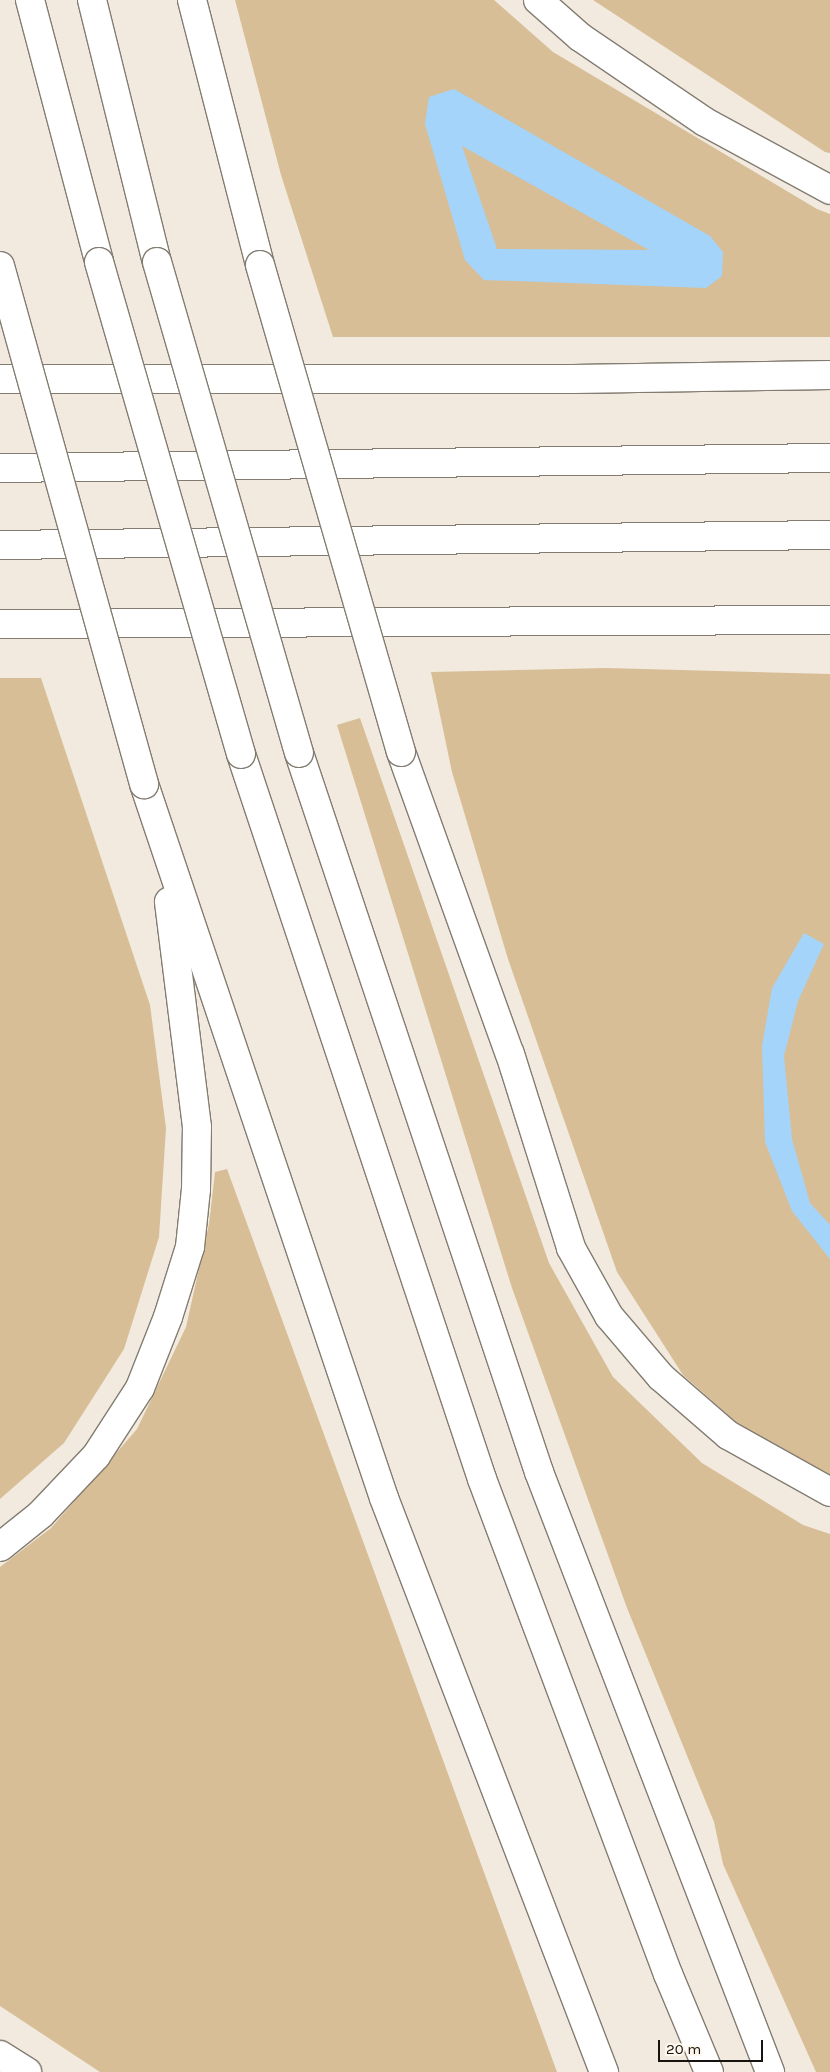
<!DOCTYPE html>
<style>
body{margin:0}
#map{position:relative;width:830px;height:2072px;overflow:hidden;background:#f2eade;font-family:Karla,sans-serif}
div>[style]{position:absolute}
.green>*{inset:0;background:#d7be97}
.water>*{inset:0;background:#a4d4f9}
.roads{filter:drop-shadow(1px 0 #837c71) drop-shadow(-1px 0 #837c71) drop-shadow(0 1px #837c71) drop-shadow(0 -1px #837c71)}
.highway>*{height:28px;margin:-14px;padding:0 14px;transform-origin:14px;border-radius:14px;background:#fff}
.bridges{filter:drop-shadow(1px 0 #837c71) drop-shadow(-1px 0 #837c71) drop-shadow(0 1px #837c71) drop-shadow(0 -1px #837c71)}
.highway-bridge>*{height:28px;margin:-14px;padding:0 14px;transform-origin:14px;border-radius:14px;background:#fff}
span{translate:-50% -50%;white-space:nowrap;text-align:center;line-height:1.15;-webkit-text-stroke:5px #fef8ee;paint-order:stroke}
.scale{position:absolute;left:658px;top:2040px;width:105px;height:22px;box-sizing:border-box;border:2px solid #171410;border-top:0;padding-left:6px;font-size:15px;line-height:18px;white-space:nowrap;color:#171410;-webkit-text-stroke:4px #fef8ee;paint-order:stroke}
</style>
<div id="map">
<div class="green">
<div style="clip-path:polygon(235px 0,494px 0,553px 52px,817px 209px,830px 214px,830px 337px,333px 337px,281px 175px)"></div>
<div style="clip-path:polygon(593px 0,830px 0,830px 153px,825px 152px)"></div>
<div style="clip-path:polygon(606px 668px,830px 674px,830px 1478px,753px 1437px,683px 1375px,617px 1272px,508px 959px,452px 772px,431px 672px)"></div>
<div style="clip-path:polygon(0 678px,41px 678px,150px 1005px,166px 1128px,159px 1237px,124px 1349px,64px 1443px,0 1499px)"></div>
<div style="clip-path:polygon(360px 718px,549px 1263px,613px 1377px,702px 1463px,803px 1525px,830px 1534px,830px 2072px,816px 2072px,723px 1864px,714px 1822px,627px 1608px,512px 1288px,337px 725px)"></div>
<div style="clip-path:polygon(227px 1169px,557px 2072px,100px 2072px,0 2006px,0 1567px,51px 1528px,137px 1429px,186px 1327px,209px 1224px,215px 1172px)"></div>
</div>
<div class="water">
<div style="clip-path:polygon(evenodd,454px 89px,710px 236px,723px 252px,722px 276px,706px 288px,484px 280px,465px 260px,425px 124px,429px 97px,454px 89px,462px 146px,649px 250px,497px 249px,462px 146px)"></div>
<div style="clip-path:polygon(804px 933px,824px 944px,798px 1001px,784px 1056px,792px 1139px,810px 1203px,830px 1225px,830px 1259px,792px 1211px,765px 1142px,762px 1046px,772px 988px)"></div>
</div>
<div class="roads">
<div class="highway">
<div style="left:30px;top:0;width:271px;rotate:75.2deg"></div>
<div style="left:92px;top:0;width:270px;rotate:76.1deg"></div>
<div style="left:192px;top:0;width:274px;rotate:75.6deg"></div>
<div style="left:538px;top:0;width:56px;rotate:41.4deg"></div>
<div style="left:580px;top:37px;width:151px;rotate:34.2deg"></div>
<div style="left:705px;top:122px;width:142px;rotate:28.5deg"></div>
<div style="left:0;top:379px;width:573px"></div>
<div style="left:573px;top:379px;width:257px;rotate:-0.9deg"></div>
<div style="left:0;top:468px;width:830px;rotate:-0.69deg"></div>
<div style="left:0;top:545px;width:830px;rotate:-0.69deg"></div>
<div style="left:0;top:624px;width:830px;rotate:-0.28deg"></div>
<div style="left:401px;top:752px;width:321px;rotate:70.2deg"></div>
<div style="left:510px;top:1054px;width:203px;rotate:72.5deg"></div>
<div style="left:571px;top:1248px;width:78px;rotate:60.8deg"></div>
<div style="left:609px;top:1316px;width:80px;rotate:49.6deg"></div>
<div style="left:661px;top:1377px;width:89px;rotate:40.9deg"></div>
<div style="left:728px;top:1435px;width:117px;rotate:29.2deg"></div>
<div style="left:299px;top:753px;width:758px;rotate:71.54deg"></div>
<div style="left:539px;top:1472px;width:643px;rotate:68.94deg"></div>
<div style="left:241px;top:754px;width:764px;rotate:71.61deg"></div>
<div style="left:482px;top:1479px;width:529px;rotate:69.41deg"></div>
<div style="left:668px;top:1974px;width:106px;rotate:67.3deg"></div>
<div style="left:144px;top:784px;width:753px;rotate:71.42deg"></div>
<div style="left:384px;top:1498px;width:615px;rotate:69.03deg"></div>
<div style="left:0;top:1547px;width:53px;rotate:-38.8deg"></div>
<div style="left:41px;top:1514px;width:80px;rotate:-46.5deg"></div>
<div style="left:96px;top:1456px;width:81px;rotate:-57.1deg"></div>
<div style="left:140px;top:1388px;width:76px;rotate:-68.5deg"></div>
<div style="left:168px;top:1317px;width:73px;rotate:-72.6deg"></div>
<div style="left:190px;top:1247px;width:58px;rotate:-84.1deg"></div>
<div style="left:196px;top:1189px;width:62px;rotate:-89.1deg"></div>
<div style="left:197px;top:1127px;width:227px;rotate:-97.1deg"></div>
<div style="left:0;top:2055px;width:32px;rotate:32deg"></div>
</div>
</div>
<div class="bridges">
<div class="highway-bridge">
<div style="left:99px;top:262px;width:512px;rotate:73.9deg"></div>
<div style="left:157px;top:262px;width:511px;rotate:73.87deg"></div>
<div style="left:260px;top:265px;width:507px;rotate:73.85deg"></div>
<div style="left:0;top:266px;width:538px;rotate:74.46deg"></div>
</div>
</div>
<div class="scale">20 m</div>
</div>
